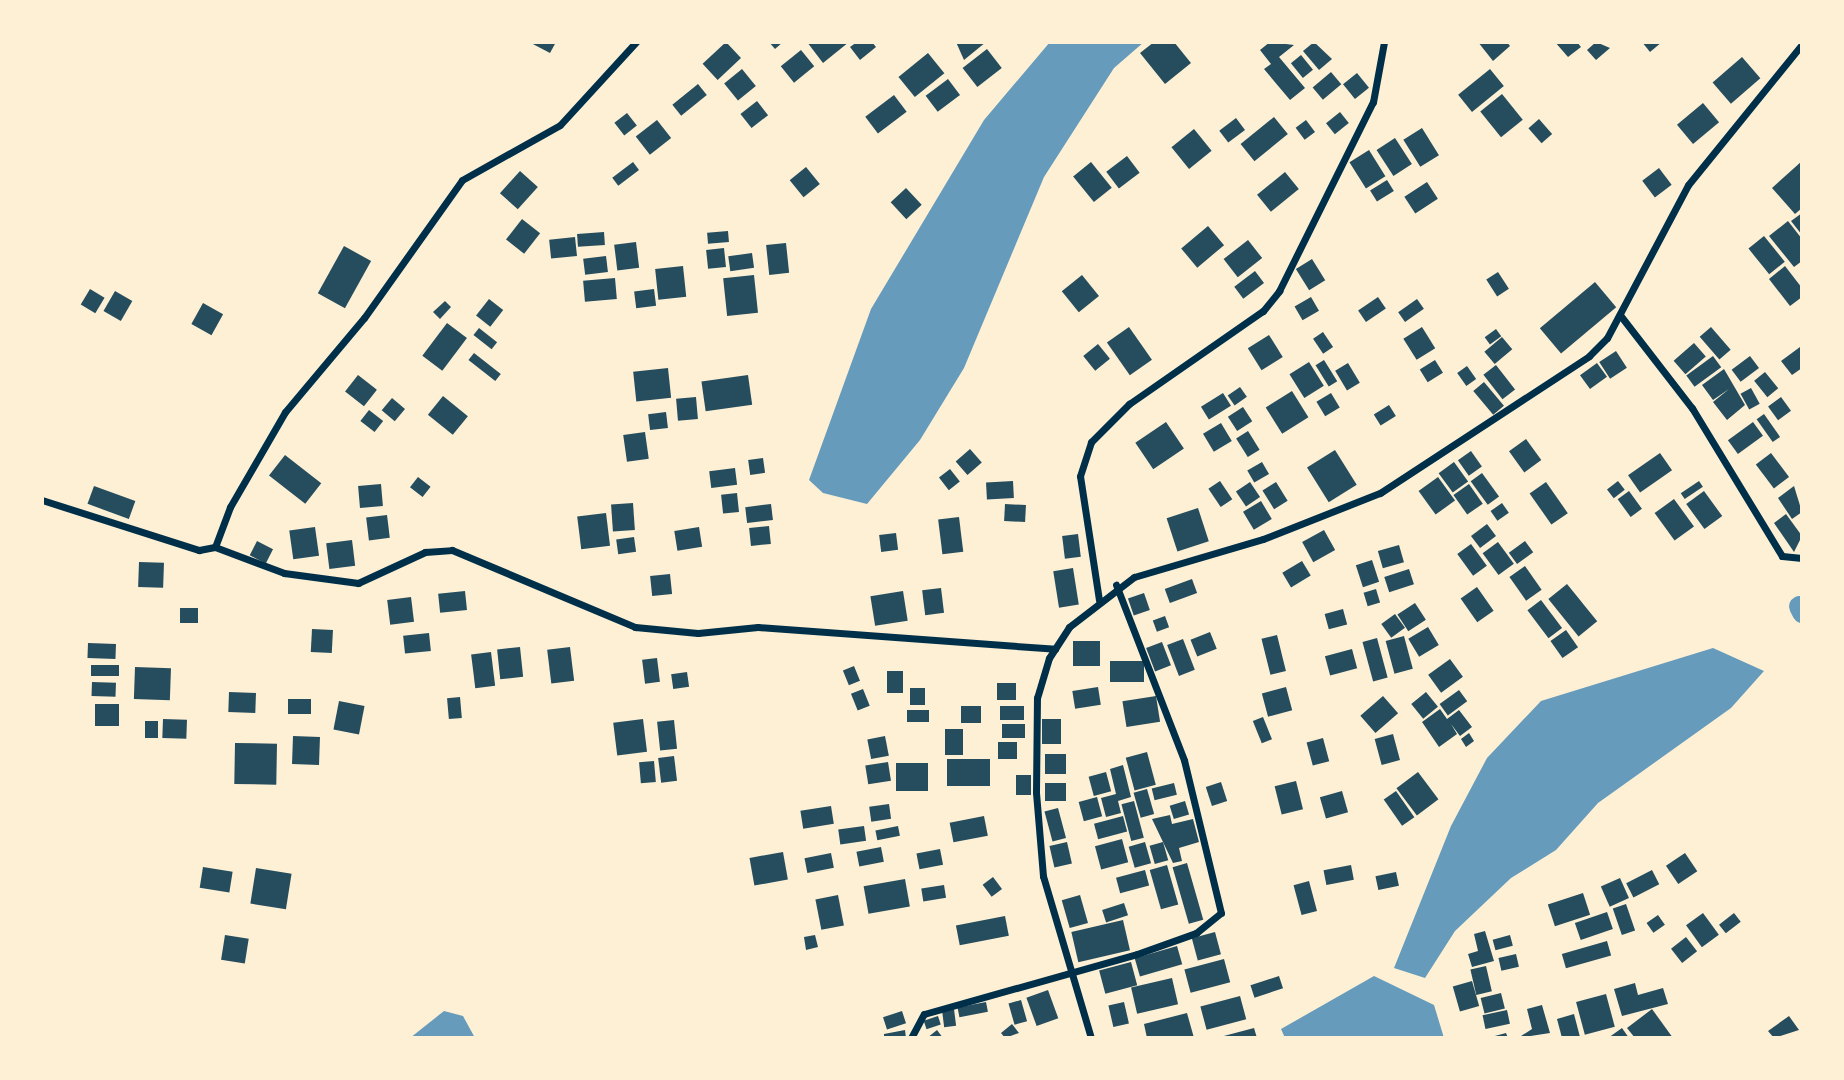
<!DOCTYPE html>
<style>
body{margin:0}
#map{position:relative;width:1844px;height:1080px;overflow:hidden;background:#fdf0d5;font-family:Poppins,sans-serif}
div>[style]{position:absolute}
.water>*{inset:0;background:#669bbc}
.canal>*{height:21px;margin:-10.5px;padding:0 10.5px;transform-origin:10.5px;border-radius:10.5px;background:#669bbc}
.building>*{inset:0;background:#264d5e;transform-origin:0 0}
.minor>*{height:7px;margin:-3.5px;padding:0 3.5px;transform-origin:3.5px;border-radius:3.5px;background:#003049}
span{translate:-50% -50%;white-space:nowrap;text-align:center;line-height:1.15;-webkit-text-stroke:7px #fdf0d5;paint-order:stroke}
.frame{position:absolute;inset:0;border:44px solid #fdf0d5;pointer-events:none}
</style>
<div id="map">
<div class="water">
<div style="clip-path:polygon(1050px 42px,1144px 42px,1114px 68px,1044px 177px,964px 368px,920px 440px,867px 504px,823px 493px,809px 480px,871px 309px,984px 120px)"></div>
<div style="clip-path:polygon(1713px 648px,1764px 671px,1731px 708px,1598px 803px,1556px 850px,1511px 878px,1455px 931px,1425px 978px,1394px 968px,1451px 826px,1487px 758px,1541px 701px)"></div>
<div style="clip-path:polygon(1374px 976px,1434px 1005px,1444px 1038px,1285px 1038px,1281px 1029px)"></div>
<div style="clip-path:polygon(444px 1011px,463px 1016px,475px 1038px,410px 1038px)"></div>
</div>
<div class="canal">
<div style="left:1799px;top:606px;width:7px;rotate:63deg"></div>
</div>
<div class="building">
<div style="clip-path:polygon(529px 42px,556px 42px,550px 53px)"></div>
<div style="left:726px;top:42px;width:22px;height:32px;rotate:47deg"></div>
<div style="clip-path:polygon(769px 42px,783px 42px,775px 49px)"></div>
<div style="clip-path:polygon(807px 42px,849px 42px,823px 63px)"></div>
<div style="clip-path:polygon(857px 42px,872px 42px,876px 47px,860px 60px,850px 47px)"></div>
<div style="clip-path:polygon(956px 42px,986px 42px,964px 60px)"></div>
<div style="clip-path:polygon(1154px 42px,1174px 42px,1191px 63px,1165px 84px,1140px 53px)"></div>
<div style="clip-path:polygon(1270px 42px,1294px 45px,1279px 57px,1305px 88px,1290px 100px,1264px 69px,1271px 64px,1260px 50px)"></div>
<div style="clip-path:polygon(1314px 42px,1332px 59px,1319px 70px,1303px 51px)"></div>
<div style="clip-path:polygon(1478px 42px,1507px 42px,1510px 46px,1493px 61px)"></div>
<div style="clip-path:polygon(1555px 42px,1577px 42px,1581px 47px,1568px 57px)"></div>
<div style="clip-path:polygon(1596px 42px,1610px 48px,1596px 60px,1587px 50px)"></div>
<div style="clip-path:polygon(1642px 42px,1662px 42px,1650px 52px)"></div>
<div style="left:987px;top:49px;width:24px;height:31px;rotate:52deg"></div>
<div style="left:801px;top:50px;width:21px;height:26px;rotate:51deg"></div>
<div style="left:928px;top:53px;width:26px;height:38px;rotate:51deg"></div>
<div style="left:1301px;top:55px;width:19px;height:13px;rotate:51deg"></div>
<div style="left:1742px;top:57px;width:28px;height:39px;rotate:49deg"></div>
<div style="left:742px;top:69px;width:22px;height:23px;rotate:51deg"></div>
<div style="left:1490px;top:69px;width:22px;height:41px;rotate:51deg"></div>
<div style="left:1331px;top:72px;width:16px;height:24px;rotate:50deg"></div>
<div style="left:1357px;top:73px;width:19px;height:18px;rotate:51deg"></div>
<div style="left:948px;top:79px;width:20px;height:28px;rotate:53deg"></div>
<div style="left:698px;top:84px;width:14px;height:33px;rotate:51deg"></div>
<div style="left:1502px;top:94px;width:33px;height:28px;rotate:51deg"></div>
<div style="left:894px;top:95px;width:21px;height:36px;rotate:53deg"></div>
<div style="left:757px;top:101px;width:18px;height:21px;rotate:52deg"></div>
<div style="left:1703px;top:103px;width:25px;height:34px;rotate:50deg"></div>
<div style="left:1340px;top:112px;width:14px;height:18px;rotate:51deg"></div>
<div style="left:627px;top:113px;width:16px;height:16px;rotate:52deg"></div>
<div style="left:1274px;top:117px;width:22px;height:43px;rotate:51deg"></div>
<div style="left:1236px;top:118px;width:15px;height:21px;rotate:53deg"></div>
<div style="left:1539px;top:119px;width:20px;height:14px;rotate:49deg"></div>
<div style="left:657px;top:120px;width:23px;height:27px;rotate:52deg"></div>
<div style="left:1306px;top:120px;width:15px;height:13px;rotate:53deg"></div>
<div style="left:1422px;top:128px;width:32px;height:22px;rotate:58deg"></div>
<div style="left:1194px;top:129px;width:28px;height:29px;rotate:51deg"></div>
<div style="left:1395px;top:138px;width:31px;height:22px;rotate:57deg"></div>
<div style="left:1369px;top:150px;width:31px;height:23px;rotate:58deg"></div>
<div style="left:1127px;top:156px;width:21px;height:26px;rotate:53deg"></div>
<div style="clip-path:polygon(1802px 161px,1802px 208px,1795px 214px,1772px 188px)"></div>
<div style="left:633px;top:162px;width:10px;height:26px;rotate:53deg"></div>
<div style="left:1091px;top:162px;width:33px;height:23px;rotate:51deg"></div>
<div style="left:806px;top:167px;width:22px;height:21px;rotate:51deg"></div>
<div style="left:1659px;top:168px;width:21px;height:21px;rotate:53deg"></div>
<div style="left:520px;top:171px;width:24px;height:30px;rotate:42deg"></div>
<div style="left:1285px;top:172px;width:22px;height:36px;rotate:51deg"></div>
<div style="left:1387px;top:180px;width:13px;height:20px;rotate:58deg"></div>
<div style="left:1427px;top:182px;width:20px;height:27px;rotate:57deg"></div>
<div style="left:906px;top:188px;width:23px;height:21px;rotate:47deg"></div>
<div style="clip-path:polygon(1802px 213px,1802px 235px,1791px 221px)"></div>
<div style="left:522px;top:219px;width:23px;height:26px;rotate:38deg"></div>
<div style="clip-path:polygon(1788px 221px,1802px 239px,1802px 261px,1794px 267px,1769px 236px)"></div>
<div style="left:1208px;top:226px;width:25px;height:35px;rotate:50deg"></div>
<div style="left:728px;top:231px;width:11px;height:21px;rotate:85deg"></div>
<div style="left:604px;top:232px;width:13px;height:27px;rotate:86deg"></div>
<div style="left:1764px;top:236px;width:33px;height:20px;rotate:51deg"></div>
<div style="left:575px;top:237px;width:19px;height:26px;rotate:84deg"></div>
<div style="left:1248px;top:240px;width:23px;height:31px;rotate:52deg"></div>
<div style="left:636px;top:242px;width:26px;height:22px;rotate:83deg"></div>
<div style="left:786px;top:243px;width:30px;height:20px;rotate:84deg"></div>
<div style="left:344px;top:246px;width:31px;height:54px;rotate:29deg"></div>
<div style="left:724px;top:248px;width:19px;height:18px;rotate:84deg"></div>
<div style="left:752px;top:253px;width:15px;height:24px;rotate:82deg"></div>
<div style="left:606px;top:256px;width:16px;height:23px;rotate:83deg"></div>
<div style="left:1312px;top:259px;width:25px;height:19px;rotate:58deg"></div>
<div style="left:683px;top:266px;width:31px;height:28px;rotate:84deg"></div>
<div style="clip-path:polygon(1785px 266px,1802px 288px,1802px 297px,1790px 306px,1769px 279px)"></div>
<div style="left:1255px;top:271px;width:15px;height:26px;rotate:53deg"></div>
<div style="left:1498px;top:272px;width:20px;height:14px;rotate:57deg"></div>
<div style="left:754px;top:275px;width:38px;height:31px;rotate:84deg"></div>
<div style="left:1082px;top:275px;width:27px;height:26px;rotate:51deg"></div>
<div style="left:615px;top:278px;width:21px;height:32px;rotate:85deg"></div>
<div style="left:1595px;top:282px;width:33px;height:72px;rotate:50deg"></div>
<div style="left:90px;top:289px;width:17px;height:18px;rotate:31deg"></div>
<div style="left:654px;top:289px;width:17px;height:20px;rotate:83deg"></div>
<div style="left:115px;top:291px;width:20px;height:23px;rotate:30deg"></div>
<div style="left:1311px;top:297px;width:16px;height:19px;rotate:60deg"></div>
<div style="left:1378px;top:297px;width:14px;height:24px;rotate:56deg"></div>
<div style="left:489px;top:299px;width:18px;height:21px;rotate:38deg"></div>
<div style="left:1417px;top:299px;width:12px;height:23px;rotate:55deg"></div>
<div style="clip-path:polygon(445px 301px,451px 307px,440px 319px,433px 312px)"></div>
<div style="left:203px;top:303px;width:23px;height:24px;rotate:29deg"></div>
<div style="left:447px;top:323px;width:25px;height:41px;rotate:37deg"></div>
<div style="left:1129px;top:327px;width:40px;height:27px;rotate:55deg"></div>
<div style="left:1422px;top:327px;width:25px;height:22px;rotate:58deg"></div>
<div style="left:1711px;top:327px;width:30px;height:15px;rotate:49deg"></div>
<div style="left:479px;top:328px;width:23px;height:9px;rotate:38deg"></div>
<div style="left:1496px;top:329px;width:9px;height:14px;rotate:54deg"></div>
<div style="left:1323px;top:332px;width:18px;height:12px;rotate:56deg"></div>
<div style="left:1269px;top:335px;width:26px;height:25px;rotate:58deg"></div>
<div style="left:1502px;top:337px;width:16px;height:23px;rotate:50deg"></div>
<div style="left:1694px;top:343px;width:18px;height:27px;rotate:49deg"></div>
<div style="left:1098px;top:344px;width:19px;height:19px;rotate:51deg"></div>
<div style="clip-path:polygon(1800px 347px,1802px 368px,1792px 375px,1781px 361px)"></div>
<div style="left:1616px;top:351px;width:20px;height:20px;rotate:57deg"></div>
<div style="left:474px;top:353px;width:34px;height:9px;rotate:38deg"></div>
<div style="left:1713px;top:356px;width:14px;height:33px;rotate:54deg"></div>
<div style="left:1750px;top:356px;width:15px;height:23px;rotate:53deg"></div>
<div style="left:1324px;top:360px;width:25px;height:10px;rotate:58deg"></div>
<div style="left:1435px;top:360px;width:15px;height:18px;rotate:58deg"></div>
<div style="left:1309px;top:362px;width:28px;height:23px;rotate:58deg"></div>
<div style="left:1348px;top:363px;width:23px;height:15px;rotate:59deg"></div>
<div style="left:1597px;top:363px;width:17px;height:21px;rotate:54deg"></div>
<div style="left:1496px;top:365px;width:31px;height:16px;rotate:52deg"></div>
<div style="left:1467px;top:366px;width:16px;height:12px;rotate:55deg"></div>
<div style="left:668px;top:368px;width:30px;height:35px;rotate:84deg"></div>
<div style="clip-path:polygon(1724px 369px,1745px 405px,1727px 420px,1713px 402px,1729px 389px,1713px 400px,1702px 385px)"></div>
<div style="left:1765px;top:372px;width:21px;height:14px;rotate:51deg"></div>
<div style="left:358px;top:375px;width:24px;height:21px;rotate:38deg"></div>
<div style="left:748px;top:375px;width:30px;height:47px;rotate:82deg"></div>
<div style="left:1484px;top:382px;width:31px;height:14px;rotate:50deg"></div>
<div style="left:1240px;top:387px;width:12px;height:15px;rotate:55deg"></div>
<div style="left:1751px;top:388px;width:18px;height:12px;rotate:61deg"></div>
<div style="left:1292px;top:391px;width:31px;height:31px;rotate:58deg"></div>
<div style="left:1223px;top:393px;width:15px;height:26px;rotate:58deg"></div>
<div style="left:1331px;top:393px;width:17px;height:17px;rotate:59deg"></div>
<div style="left:443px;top:396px;width:32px;height:24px;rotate:39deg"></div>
<div style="left:696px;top:397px;width:22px;height:20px;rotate:85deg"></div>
<div style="left:1781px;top:397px;width:17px;height:16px;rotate:54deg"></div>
<div style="left:392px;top:398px;width:17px;height:16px;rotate:40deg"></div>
<div style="left:1389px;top:405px;width:13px;height:18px;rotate:58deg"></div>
<div style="left:1243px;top:407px;width:17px;height:18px;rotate:57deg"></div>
<div style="left:369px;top:410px;width:18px;height:14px;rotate:38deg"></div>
<div style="left:666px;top:412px;width:16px;height:18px;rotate:83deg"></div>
<div style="left:1764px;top:414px;width:28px;height:9px;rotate:55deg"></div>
<div style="left:1166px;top:422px;width:32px;height:37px;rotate:56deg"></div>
<div style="left:1753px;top:422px;width:17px;height:31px;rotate:54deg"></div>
<div style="left:1221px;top:423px;width:21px;height:21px;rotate:59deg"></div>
<div style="left:1248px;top:431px;width:22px;height:14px;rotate:58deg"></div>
<div style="left:645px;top:432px;width:27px;height:22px;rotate:82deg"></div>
<div style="left:1526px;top:439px;width:26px;height:21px;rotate:54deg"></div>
<div style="left:970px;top:449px;width:18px;height:19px;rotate:49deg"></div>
<div style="left:1335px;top:450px;width:41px;height:33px;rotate:58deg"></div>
<div style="left:1471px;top:451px;width:19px;height:16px;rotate:55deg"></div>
<div style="left:1660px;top:453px;width:21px;height:39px;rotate:55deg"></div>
<div style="left:1771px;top:453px;width:30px;height:19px;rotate:53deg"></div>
<div style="left:285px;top:455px;width:46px;height:26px;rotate:38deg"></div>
<div style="left:763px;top:458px;width:15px;height:15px;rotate:82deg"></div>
<div style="left:1262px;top:462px;width:14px;height:17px;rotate:60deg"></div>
<div style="left:1454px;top:462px;width:24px;height:19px;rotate:54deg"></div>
<div style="left:735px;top:468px;width:17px;height:26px;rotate:83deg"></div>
<div style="left:950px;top:469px;width:16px;height:14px;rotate:52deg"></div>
<div style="left:1482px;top:473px;width:29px;height:14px;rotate:54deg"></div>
<div style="left:418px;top:477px;width:16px;height:13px;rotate:38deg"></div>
<div style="left:1438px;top:477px;width:29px;height:24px;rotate:54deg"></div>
<div style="left:1013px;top:481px;width:17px;height:27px;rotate:87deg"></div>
<div style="left:1220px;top:481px;width:22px;height:14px;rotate:56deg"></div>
<div style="left:1618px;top:481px;width:11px;height:14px;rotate:52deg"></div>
<div style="left:1699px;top:481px;width:7px;height:22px;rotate:56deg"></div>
<div style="left:1250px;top:482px;width:18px;height:17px;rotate:56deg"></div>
<div style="left:1276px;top:482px;width:22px;height:16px;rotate:58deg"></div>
<div style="left:1546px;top:482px;width:38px;height:20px;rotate:55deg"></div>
<div style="left:381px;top:484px;width:22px;height:23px;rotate:85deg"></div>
<div style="left:1469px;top:484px;width:24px;height:19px;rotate:55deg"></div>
<div style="left:94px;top:486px;width:44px;height:19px;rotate:20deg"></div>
<div style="clip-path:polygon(1794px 486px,1802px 512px,1792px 519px,1778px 498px)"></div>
<div style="left:1629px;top:491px;width:22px;height:14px;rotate:54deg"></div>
<div style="left:1704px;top:491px;width:31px;height:22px;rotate:54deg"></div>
<div style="left:737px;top:493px;width:19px;height:16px;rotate:84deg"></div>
<div style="left:1674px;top:499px;width:34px;height:24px;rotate:54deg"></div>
<div style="left:1261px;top:501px;width:21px;height:21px;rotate:59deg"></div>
<div style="left:633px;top:503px;width:27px;height:22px;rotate:86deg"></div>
<div style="left:1502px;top:503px;width:12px;height:14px;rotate:55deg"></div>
<div style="left:771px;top:504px;width:16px;height:26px;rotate:83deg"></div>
<div style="left:1005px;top:504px;width:21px;height:17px;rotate:3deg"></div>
<div style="left:1198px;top:508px;width:35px;height:33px;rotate:72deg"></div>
<div style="left:606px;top:513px;width:33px;height:29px;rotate:83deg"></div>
<div style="clip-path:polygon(1786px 514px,1802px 536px,1794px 552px,1774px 523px)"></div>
<div style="left:387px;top:515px;width:23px;height:21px;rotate:83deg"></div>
<div style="left:959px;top:517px;width:35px;height:21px;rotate:83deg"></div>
<div style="left:1487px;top:524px;width:15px;height:20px;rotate:53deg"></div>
<div style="left:769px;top:526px;width:18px;height:20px;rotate:84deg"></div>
<div style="left:315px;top:527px;width:29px;height:26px;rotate:82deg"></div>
<div style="left:699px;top:527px;width:20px;height:25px;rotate:81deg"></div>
<div style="left:1324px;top:530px;width:23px;height:25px;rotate:61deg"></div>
<div style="left:896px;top:533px;width:17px;height:17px;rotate:83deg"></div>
<div style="left:1078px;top:534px;width:23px;height:16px;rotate:83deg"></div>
<div style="left:634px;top:537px;width:15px;height:18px;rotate:82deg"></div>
<div style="left:352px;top:540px;width:26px;height:26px;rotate:83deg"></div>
<div style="left:257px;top:541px;width:18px;height:16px;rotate:27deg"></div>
<div style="left:1525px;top:541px;width:14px;height:20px;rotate:54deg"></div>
<div style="left:1498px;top:542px;width:27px;height:19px;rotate:54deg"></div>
<div style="left:1471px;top:544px;width:27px;height:17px;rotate:54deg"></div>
<div style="left:1399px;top:545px;width:18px;height:22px;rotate:74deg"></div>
<div style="left:1372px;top:560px;width:23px;height:17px;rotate:72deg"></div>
<div style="left:1302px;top:561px;width:17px;height:23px;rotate:59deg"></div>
<div style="left:139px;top:562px;width:25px;height:25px;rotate:2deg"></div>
<div style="left:1525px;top:566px;width:29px;height:19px;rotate:55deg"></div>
<div style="left:1073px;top:568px;width:37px;height:20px;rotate:81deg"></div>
<div style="left:1409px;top:569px;width:16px;height:26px;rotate:72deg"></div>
<div style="left:670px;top:574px;width:20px;height:20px;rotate:84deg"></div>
<div style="left:1192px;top:579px;width:15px;height:29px;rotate:70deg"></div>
<div style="left:1567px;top:584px;width:48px;height:24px;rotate:51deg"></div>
<div style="left:1477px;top:587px;width:29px;height:20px;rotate:55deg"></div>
<div style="left:941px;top:588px;width:25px;height:19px;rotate:83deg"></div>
<div style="left:1376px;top:589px;width:14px;height:13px;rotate:73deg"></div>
<div style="left:465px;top:591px;width:19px;height:27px;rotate:84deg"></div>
<div style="left:903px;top:591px;width:30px;height:33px;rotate:81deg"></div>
<div style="left:1144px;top:593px;width:18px;height:17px;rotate:71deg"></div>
<div style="left:411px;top:597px;width:25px;height:24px;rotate:83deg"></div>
<div style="left:1541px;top:600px;width:35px;height:17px;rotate:53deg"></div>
<div style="left:1415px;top:603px;width:20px;height:21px;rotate:57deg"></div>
<div style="left:180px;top:608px;width:18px;height:15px"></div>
<div style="left:1343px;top:609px;width:16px;height:19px;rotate:75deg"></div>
<div style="left:1395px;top:614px;width:17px;height:17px;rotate:54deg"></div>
<div style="left:1165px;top:616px;width:12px;height:13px;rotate:70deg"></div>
<div style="left:1428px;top:627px;width:21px;height:23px;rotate:59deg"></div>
<div style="left:312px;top:629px;width:21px;height:23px;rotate:3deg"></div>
<div style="left:1566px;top:630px;width:21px;height:19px;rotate:55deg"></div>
<div style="left:1210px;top:632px;width:18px;height:21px;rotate:68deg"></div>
<div style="left:429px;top:633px;width:18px;height:26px;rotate:84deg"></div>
<div style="left:1277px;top:635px;width:37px;height:16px;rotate:76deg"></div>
<div style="left:1404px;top:636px;width:34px;height:19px;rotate:75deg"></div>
<div style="left:1377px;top:638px;width:41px;height:15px;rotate:75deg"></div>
<div style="left:1183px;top:639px;width:33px;height:17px;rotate:69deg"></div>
<div style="left:1100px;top:641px;width:25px;height:27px;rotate:90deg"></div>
<div style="left:1162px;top:642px;width:25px;height:17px;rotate:69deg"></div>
<div style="left:88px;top:643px;width:28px;height:15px;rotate:2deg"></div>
<div style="left:520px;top:647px;width:30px;height:23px;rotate:84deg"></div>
<div style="left:570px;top:647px;width:34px;height:23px;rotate:83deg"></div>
<div style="left:1352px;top:649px;width:20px;height:28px;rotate:75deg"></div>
<div style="left:491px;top:652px;width:34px;height:20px;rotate:83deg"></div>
<div style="left:657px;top:658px;width:24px;height:15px;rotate:83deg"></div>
<div style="left:1450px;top:659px;width:22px;height:27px;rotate:54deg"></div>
<div style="left:1144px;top:661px;width:21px;height:34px;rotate:90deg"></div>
<div style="left:91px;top:665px;width:28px;height:11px"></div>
<div style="left:854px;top:666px;width:16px;height:12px;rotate:68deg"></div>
<div style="left:135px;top:667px;width:36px;height:32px;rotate:2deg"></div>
<div style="left:887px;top:671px;width:16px;height:22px"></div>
<div style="left:687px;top:672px;width:15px;height:16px;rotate:82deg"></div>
<div style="left:92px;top:682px;width:24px;height:14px;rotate:2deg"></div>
<div style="left:1016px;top:683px;width:17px;height:19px;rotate:90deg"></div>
<div style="left:1098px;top:687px;width:18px;height:26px;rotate:81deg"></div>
<div style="left:1286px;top:687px;width:24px;height:25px;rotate:75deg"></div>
<div style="left:910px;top:688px;width:15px;height:17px"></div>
<div style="left:863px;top:689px;width:18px;height:13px;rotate:68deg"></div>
<div style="left:1459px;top:690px;width:14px;height:24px;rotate:54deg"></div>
<div style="left:229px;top:692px;width:27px;height:20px;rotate:2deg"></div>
<div style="left:1426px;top:692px;width:19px;height:19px;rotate:51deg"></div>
<div style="left:1156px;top:696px;width:26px;height:34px;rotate:81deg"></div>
<div style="left:1383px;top:696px;width:23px;height:30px;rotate:49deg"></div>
<div style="left:460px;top:697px;width:21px;height:13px;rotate:85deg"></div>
<div style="left:288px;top:699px;width:23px;height:15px"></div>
<div style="left:339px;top:701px;width:26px;height:29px;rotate:11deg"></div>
<div style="left:95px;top:704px;width:24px;height:22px"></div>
<div style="left:981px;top:706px;width:17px;height:20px;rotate:90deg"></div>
<div style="left:1000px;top:706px;width:24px;height:14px"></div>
<div style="clip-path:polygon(1440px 709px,1447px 719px,1459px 710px,1472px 727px,1460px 736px,1451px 724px,1457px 734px,1439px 747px,1422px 722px)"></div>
<div style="left:907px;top:710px;width:22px;height:12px"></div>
<div style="left:1263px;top:717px;width:24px;height:11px;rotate:68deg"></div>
<div style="left:163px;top:719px;width:24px;height:19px;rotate:2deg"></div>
<div style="left:643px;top:719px;width:33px;height:30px;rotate:83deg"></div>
<div style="left:1042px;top:719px;width:19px;height:25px"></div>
<div style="left:674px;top:720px;width:29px;height:17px;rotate:84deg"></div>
<div style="left:145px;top:721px;width:13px;height:17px"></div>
<div style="left:1025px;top:724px;width:14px;height:23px;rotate:90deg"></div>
<div style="left:945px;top:729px;width:18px;height:26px"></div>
<div style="clip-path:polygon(1469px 733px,1474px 741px,1466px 747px,1461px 739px)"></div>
<div style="left:1393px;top:734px;width:27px;height:19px;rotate:75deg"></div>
<div style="left:293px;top:736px;width:27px;height:28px;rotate:2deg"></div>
<div style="left:885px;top:736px;width:20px;height:18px;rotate:79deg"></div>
<div style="left:1323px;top:738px;width:24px;height:17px;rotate:75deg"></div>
<div style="left:998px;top:742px;width:19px;height:17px"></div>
<div style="left:235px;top:743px;width:42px;height:41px;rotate:1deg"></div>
<div style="left:1147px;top:752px;width:34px;height:22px;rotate:75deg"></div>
<div style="left:1066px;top:754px;width:20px;height:21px;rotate:90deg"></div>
<div style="left:674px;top:756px;width:25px;height:16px;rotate:83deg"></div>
<div style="left:990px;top:759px;width:27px;height:43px;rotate:90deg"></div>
<div style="left:654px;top:761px;width:21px;height:15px;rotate:85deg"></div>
<div style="left:888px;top:762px;width:19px;height:23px;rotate:81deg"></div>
<div style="left:896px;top:763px;width:32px;height:28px"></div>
<div style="clip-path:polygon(1123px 765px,1131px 797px,1118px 801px,1121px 813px,1106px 817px,1101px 798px,1116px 794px,1110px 769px)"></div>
<div style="left:1106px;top:772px;width:20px;height:18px;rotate:75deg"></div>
<div style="left:1418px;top:772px;width:34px;height:27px;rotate:53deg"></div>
<div style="left:1016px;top:775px;width:15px;height:20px"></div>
<div style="left:1296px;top:781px;width:29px;height:22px;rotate:76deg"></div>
<div style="left:1221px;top:782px;width:20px;height:16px;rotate:72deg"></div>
<div style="left:1045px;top:783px;width:21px;height:18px"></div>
<div style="left:1174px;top:783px;width:12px;height:23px;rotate:76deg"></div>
<div style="left:1147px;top:789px;width:26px;height:14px;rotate:74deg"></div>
<div style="left:1342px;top:791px;width:22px;height:23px;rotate:74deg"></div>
<div style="left:1396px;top:791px;width:32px;height:15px;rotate:55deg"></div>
<div style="left:1097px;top:797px;width:20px;height:19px;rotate:75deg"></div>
<div style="left:1134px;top:801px;width:38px;height:13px;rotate:75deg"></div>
<div style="left:1185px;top:801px;width:14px;height:16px;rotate:73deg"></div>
<div style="left:889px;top:804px;width:15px;height:20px;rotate:82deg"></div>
<div style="left:831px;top:806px;width:18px;height:31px;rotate:81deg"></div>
<div style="left:1058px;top:808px;width:31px;height:14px;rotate:75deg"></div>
<div style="clip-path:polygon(1170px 815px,1172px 824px,1193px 819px,1199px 842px,1179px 848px,1182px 861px,1173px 863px,1152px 819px)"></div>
<div style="left:984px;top:816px;width:20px;height:35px;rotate:79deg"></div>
<div style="left:1123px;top:816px;width:16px;height:30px;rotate:75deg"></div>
<div style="left:864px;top:826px;width:15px;height:26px;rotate:82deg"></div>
<div style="left:898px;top:826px;width:10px;height:23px;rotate:79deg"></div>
<div style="left:1122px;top:839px;width:24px;height:28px;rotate:75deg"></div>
<div style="left:1067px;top:842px;width:22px;height:18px;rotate:77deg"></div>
<div style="left:1145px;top:842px;width:22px;height:17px;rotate:74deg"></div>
<div style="left:1163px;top:842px;width:19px;height:14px;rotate:74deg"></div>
<div style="left:881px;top:847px;width:15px;height:25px;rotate:79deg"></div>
<div style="left:940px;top:849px;width:16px;height:24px;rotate:79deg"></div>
<div style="left:783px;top:852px;width:28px;height:34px;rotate:80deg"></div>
<div style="left:831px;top:853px;width:15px;height:27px;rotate:79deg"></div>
<div style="left:1685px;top:853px;width:22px;height:23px;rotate:56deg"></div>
<div style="left:1187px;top:863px;width:59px;height:15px;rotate:74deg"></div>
<div style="left:1167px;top:865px;width:41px;height:18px;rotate:74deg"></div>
<div style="left:1351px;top:865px;width:15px;height:28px;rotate:79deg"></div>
<div style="left:203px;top:867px;width:30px;height:21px;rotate:9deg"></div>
<div style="left:256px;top:868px;width:36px;height:36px;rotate:9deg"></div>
<div style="left:1145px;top:870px;width:16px;height:30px;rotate:75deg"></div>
<div style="left:1652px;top:870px;width:16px;height:29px;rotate:63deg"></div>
<div style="left:1396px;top:872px;width:14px;height:21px;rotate:78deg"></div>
<div style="left:993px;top:877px;width:15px;height:13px;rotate:53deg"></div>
<div style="left:1620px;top:878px;width:22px;height:21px;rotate:66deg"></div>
<div style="left:905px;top:879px;width:28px;height:42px;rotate:80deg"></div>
<div style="left:1309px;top:881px;width:31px;height:16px;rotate:75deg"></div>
<div style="left:944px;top:885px;width:13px;height:23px;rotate:81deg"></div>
<div style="left:1583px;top:893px;width:23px;height:37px;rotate:72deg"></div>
<div style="left:838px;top:895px;width:31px;height:23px;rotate:79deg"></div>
<div style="left:1080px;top:895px;width:29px;height:19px;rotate:74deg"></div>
<div style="left:1124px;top:903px;width:13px;height:23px;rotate:72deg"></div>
<div style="left:1626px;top:904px;width:28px;height:14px;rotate:71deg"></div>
<div style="left:1607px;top:912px;width:18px;height:34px;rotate:71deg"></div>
<div style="left:1703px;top:913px;width:27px;height:21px;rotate:54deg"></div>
<div style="left:1734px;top:913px;width:11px;height:19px;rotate:52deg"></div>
<div style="left:1658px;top:915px;width:12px;height:14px;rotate:55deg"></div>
<div style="left:1005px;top:916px;width:20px;height:50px;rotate:79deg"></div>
<div style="left:1123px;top:920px;width:31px;height:53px;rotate:77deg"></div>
<div style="clip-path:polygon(1485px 931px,1494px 961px,1472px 967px,1468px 954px,1478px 951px,1474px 934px)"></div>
<div style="left:1215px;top:932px;width:23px;height:24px;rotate:75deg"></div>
<div style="left:225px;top:935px;width:24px;height:25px;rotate:9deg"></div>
<div style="clip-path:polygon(815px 935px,818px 947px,806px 950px,804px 937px)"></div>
<div style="left:1510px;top:935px;width:11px;height:18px;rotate:75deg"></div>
<div style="left:1686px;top:937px;width:18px;height:19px;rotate:52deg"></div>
<div style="left:1607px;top:941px;width:15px;height:47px;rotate:74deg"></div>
<div style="left:1177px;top:946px;width:19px;height:44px;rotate:74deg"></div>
<div style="left:1516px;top:954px;width:13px;height:18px;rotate:77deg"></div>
<div style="left:1224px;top:959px;width:24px;height:41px;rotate:75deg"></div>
<div style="left:1131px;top:962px;width:24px;height:33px;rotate:75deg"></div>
<div style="left:1486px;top:966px;width:26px;height:16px;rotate:77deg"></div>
<div style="left:1279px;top:976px;width:13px;height:30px;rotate:72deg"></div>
<div style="left:1172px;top:978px;width:27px;height:42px;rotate:77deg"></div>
<div style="left:1472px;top:981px;width:26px;height:20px;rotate:74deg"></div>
<div style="clip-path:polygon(1635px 983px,1638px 995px,1663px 988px,1668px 1004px,1622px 1016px,1614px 989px)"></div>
<div style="left:1048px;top:990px;width:30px;height:23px;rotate:70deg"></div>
<div style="left:1501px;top:993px;width:16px;height:21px;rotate:76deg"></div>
<div style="left:1606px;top:994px;width:34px;height:31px;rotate:75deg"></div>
<div style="left:1240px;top:996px;width:24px;height:41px;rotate:75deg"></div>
<div style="left:1021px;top:1000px;width:22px;height:13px;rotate:74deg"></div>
<div style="left:986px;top:1002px;width:10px;height:29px;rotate:79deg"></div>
<div style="left:1124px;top:1002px;width:22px;height:16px;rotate:77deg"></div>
<div style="clip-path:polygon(1542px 1005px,1550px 1033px,1518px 1038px,1532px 1029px,1527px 1009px)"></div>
<div style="left:954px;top:1009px;width:17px;height:12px;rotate:83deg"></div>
<div style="clip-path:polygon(1652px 1009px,1673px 1038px,1635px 1038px,1627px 1028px)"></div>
<div style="left:1507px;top:1010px;width:14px;height:25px;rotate:78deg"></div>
<div style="left:902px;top:1011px;width:13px;height:20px;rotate:72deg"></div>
<div style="clip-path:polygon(1187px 1013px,1194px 1038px,1147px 1038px,1144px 1024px)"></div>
<div style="clip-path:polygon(1574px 1014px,1580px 1037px,1562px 1038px,1557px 1019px)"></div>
<div style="left:938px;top:1016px;width:9px;height:15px;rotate:72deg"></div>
<div style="clip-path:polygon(1789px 1016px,1799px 1030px,1774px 1038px,1768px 1031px)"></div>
<div style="clip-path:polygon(1012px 1024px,1019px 1033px,1005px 1038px,1001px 1033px)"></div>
<div style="clip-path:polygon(1254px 1028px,1257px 1038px,1220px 1038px,1220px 1037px)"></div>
<div style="clip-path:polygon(1622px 1028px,1629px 1038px,1608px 1038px)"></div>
<div style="clip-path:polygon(905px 1030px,906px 1038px,884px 1038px,884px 1034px)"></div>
<div style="clip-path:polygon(937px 1030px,943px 1038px,927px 1038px)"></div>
<div style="clip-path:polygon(1506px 1033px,1508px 1038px,1491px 1038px,1491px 1037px)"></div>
</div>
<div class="minor">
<div style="left:1620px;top:315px;width:118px;rotate:52.3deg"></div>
<div style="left:1692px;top:408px;width:173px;rotate:58.7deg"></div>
<div style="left:1782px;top:556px;width:20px;rotate:6deg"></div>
<div style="left:42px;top:500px;width:165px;rotate:17.7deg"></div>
<div style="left:199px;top:550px;width:16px;rotate:-11deg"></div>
<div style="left:215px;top:547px;width:43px;rotate:-69.4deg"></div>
<div style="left:230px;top:507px;width:110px;rotate:-59.9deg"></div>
<div style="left:285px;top:412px;width:123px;rotate:-50deg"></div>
<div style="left:364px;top:318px;width:169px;rotate:-54.6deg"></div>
<div style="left:462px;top:180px;width:112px;rotate:-29.3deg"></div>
<div style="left:560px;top:125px;width:113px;rotate:-47.5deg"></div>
<div style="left:215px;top:547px;width:74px;rotate:20.6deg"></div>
<div style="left:284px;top:573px;width:75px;rotate:7.7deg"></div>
<div style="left:358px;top:583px;width:74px;rotate:-24.8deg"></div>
<div style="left:425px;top:552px;width:27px;rotate:-4deg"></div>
<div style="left:452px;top:550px;width:199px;rotate:22.8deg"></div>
<div style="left:635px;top:627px;width:63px;rotate:5.4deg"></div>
<div style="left:698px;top:633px;width:60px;rotate:-5.7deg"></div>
<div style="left:758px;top:627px;width:298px;rotate:4.2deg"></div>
<div style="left:1099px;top:600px;width:125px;rotate:-98.7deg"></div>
<div style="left:1080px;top:476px;width:36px;rotate:-72deg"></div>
<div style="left:1091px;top:442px;width:54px;rotate:-45deg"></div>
<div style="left:1129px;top:404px;width:163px;rotate:-34.8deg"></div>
<div style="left:1263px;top:311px;width:26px;rotate:-51deg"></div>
<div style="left:1279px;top:291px;width:211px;rotate:-63.6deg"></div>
<div style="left:1373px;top:102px;width:61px;rotate:-79.6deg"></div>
<div style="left:911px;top:1038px;width:27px;rotate:-62deg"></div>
<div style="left:924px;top:1014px;width:221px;rotate:-15.7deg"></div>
<div style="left:1137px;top:954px;width:63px;rotate:-19.6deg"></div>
<div style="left:1196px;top:933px;width:32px;rotate:-39deg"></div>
<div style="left:1221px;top:913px;width:157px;rotate:-103.6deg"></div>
<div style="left:1184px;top:760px;width:188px;rotate:-111.2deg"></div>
<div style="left:1091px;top:1038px;width:169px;rotate:-106.5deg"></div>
<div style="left:1043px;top:876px;width:84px;rotate:-94.8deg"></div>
<div style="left:1036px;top:792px;width:94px;rotate:-89.4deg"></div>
<div style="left:1037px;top:698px;width:42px;rotate:-73.3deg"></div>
<div style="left:1049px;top:658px;width:37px;rotate:-57deg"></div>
<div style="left:1069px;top:627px;width:82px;rotate:-37.6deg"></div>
<div style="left:1134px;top:577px;width:134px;rotate:-16.4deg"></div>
<div style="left:1263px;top:539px;width:126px;rotate:-21.5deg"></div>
<div style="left:1380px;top:493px;width:250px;rotate:-33.2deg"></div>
<div style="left:1589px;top:356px;width:25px;rotate:-45deg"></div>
<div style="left:1607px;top:338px;width:173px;rotate:-62.1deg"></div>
<div style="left:1688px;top:185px;width:181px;rotate:-51deg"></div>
</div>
<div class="frame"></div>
</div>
